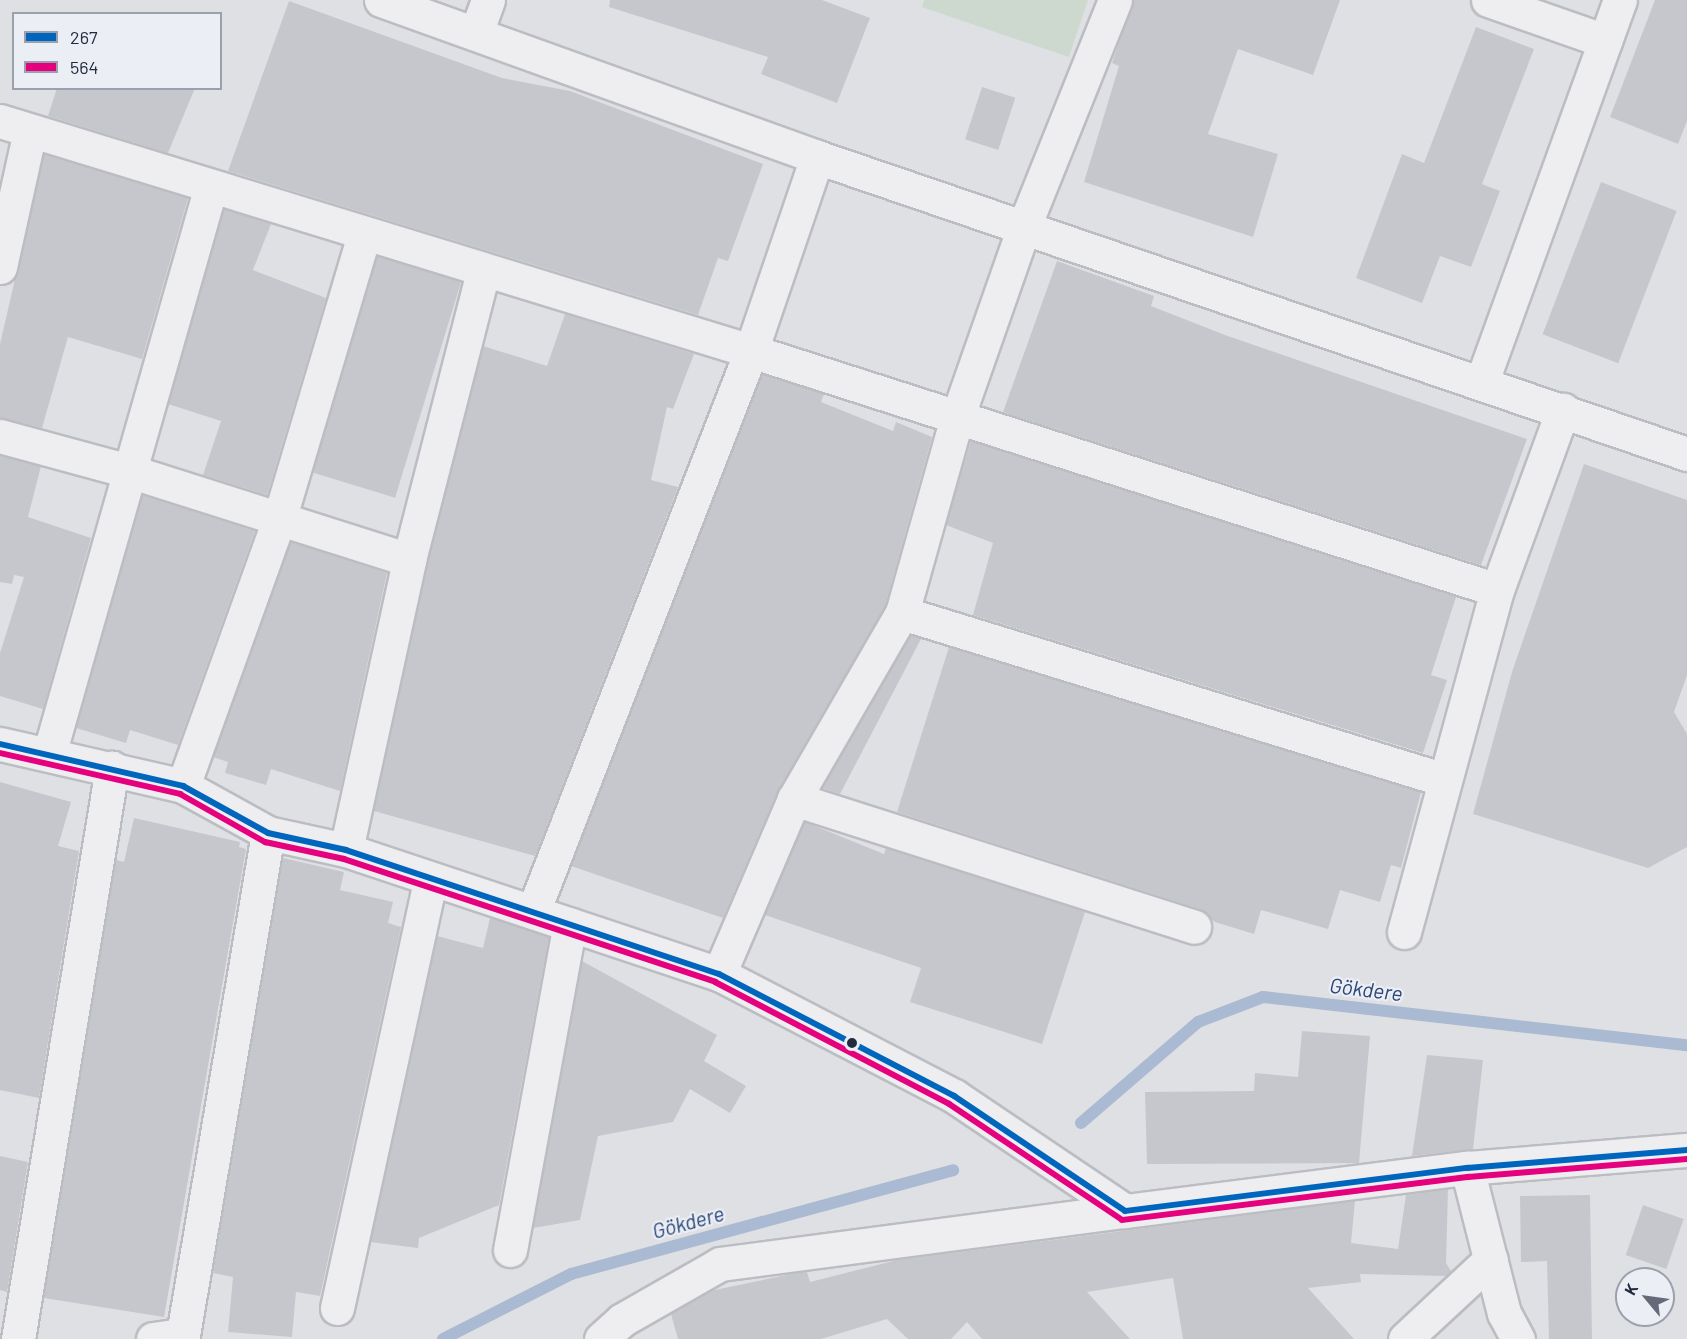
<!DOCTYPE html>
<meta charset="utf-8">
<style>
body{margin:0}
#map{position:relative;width:1687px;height:1339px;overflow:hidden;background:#dfe0e4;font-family:Barlow,sans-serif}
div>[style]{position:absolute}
.green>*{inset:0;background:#cdd8ce}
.stream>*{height:12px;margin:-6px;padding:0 6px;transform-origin:6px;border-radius:6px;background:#aabad2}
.building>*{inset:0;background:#c6c7cd;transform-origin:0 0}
.roads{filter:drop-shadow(2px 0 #bcbdc2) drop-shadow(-2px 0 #bcbdc2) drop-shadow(0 2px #bcbdc2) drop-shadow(0 -2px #bcbdc2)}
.minor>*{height:33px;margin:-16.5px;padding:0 16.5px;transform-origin:16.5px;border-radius:16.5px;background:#eeeef1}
.bus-1>*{height:6px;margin:-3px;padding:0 3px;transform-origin:3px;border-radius:3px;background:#0065bd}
.bus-2>*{height:6px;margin:-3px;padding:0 3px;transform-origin:3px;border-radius:3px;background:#e5007d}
.dots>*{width:16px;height:16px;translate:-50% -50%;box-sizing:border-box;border:3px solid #ebeef5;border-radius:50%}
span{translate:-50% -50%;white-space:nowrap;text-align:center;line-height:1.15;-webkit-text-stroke:4.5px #ebeef5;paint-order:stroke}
.water-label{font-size:21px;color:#2b4576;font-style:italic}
.legend{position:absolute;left:12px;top:12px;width:210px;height:78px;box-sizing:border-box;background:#ebeef5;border:2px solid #9ba0ac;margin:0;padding:8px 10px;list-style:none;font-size:18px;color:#242b3f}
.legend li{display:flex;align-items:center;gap:12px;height:30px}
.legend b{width:30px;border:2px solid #9ba0ac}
.north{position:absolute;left:1615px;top:1267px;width:60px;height:60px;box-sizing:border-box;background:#ebeef5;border:2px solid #9ba0ac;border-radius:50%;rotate:299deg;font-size:16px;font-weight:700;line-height:24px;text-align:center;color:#242b3f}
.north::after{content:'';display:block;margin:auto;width:21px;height:27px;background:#656a79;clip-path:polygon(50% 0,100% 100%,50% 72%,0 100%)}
</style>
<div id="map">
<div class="green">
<div style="clip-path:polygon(924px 0,1088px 0,1069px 57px,922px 7px)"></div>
</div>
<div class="stream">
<div style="left:1081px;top:1123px;width:155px;rotate:-40.8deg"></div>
<div style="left:1198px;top:1022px;width:70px;rotate:-21deg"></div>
<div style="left:1263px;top:997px;width:427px;rotate:6.5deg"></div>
<div style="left:443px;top:1339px;width:144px;rotate:-26.9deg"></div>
<div style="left:571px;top:1274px;width:396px;rotate:-15.2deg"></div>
</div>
<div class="building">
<div style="clip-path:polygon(610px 0,822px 0,870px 18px,837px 103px,761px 74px,768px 57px,609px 7px)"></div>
<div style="clip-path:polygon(1134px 0,1340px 0,1313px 75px,1238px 49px,1208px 134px,1278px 154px,1253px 237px,1084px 182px,1119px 66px,1112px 63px)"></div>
<div style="clip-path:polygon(1655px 0,1687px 0,1687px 121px,1678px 144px,1610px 117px)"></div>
<div style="clip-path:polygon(289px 1px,502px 78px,570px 91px,763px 164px,728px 261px,718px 258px,698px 315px,228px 171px)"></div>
<div style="clip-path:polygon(1476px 27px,1534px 49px,1482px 184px,1500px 191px,1471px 267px,1440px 256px,1422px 303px,1356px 278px,1402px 154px,1424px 163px)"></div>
<div style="left:982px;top:87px;width:35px;height:55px;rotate:18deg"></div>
<div style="clip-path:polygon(57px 88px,195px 88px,168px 153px,48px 116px)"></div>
<div style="clip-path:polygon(44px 154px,188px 198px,142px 359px,68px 337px,42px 428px,0 418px,0 344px)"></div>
<div style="left:1601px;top:182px;width:81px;height:163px;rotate:21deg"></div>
<div style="clip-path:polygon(224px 209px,271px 224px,253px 270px,326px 298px,267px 495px,203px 475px,221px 421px,168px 404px)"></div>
<div style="left:377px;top:256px;width:88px;height:226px;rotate:17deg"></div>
<div style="clip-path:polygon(1057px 261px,1154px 296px,1151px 306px,1225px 335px,1527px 439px,1481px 565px,1003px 412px)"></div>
<div style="clip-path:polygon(565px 314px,694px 354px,673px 409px,667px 407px,651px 480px,678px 487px,535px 856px,374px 811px,426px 569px,483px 346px,547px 366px)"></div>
<div style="clip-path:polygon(762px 374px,824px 394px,821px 402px,893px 431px,896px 422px,932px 437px,885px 606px,778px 790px,723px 918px,571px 866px)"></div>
<div style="clip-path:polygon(971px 441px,1456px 597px,1431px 675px,1447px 680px,1423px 753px,973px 615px,993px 543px,946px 525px)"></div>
<div style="clip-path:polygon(0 455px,41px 466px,28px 517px,91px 538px,43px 709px,0 696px,0 653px,24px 577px,14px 575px,12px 584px,0 582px)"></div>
<div style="clip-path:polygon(1584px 464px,1687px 500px,1687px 675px,1674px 712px,1687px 734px,1687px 847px,1648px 868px,1473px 814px,1512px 672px)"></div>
<div style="clip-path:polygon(142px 495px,255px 531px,178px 745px,130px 730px,126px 743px,76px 728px)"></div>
<div style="clip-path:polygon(291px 542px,387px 573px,340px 791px,271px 769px,266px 785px,225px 773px,228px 762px,213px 757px)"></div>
<div style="clip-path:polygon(911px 635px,921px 639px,840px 794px,822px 788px)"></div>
<div style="clip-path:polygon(949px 647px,1421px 792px,1401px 868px,1391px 865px,1380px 902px,1340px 890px,1328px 929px,1261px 910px,1254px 934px,1215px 922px,1200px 909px,897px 812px)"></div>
<div style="clip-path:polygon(0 782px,71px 802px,58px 846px,79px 851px,39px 1098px,0 1090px)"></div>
<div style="clip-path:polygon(134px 818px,240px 842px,239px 847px,246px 849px,164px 1317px,44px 1298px,116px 860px,124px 862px)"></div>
<div style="clip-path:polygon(805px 822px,884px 854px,886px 848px,1085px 912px,1042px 1044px,910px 1002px,921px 968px,765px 915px)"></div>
<div style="clip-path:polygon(283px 858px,344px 872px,340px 890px,393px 902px,388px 923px,401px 927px,320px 1296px,296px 1292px,292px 1337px,228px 1332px,233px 1277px,213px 1273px)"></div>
<div style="clip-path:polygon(490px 918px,549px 937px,499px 1205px,419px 1238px,418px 1248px,370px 1242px,437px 936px,483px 948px)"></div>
<div style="clip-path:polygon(582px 961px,717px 1035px,704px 1061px,746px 1086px,730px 1113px,690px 1089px,673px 1122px,598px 1136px,580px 1220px,533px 1228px)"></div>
<div style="clip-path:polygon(1302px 1031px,1370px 1036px,1359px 1163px,1147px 1164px,1145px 1092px,1254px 1091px,1255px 1073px,1298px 1077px)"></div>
<div style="clip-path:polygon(1427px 1055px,1483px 1060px,1473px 1149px,1412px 1156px)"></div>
<div style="clip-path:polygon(0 1156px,28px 1162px,7px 1292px,0 1290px)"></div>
<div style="clip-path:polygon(1448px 1189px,1446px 1263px,1451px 1271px,1446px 1276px,1360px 1274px,1361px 1282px,1308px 1288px,1354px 1339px,1183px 1339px,1173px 1278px,1087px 1292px,1130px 1339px,982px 1339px,967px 1322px,951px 1339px,908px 1339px,887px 1319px,821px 1339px,678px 1339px,671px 1314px,710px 1291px,796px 1273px,807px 1272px,810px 1282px,897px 1260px,1355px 1201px,1351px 1243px,1398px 1249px,1406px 1195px)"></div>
<div style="clip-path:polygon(1590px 1195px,1592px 1339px,1549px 1339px,1547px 1261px,1521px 1262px,1520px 1196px)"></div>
<div style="left:1643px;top:1205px;width:43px;height:53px;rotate:19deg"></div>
</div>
<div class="roads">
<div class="minor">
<div style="left:381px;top:0;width:463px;rotate:19.8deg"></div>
<div style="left:817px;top:157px;width:919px;rotate:18.85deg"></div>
<div style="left:1488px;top:0;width:124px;rotate:19.3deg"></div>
<div style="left:476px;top:33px;width:35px;rotate:-70deg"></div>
<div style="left:0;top:121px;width:785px;rotate:17.03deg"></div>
<div style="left:751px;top:351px;width:783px;rotate:17.76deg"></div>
<div style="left:0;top:267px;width:139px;rotate:-77.6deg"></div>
<div style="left:1482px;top:381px;width:405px;rotate:-70.1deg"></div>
<div style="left:0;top:436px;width:134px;rotate:15.2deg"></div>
<div style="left:129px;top:471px;width:294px;rotate:17.6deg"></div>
<div style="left:902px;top:613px;width:568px;rotate:17.1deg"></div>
<div style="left:0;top:744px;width:188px;rotate:12.9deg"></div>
<div style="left:183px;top:786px;width:97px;rotate:28.9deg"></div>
<div style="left:268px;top:833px;width:80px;rotate:12.3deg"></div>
<div style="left:346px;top:850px;width:393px;rotate:18.4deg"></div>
<div style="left:719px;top:974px;width:265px;rotate:27.4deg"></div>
<div style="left:954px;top:1096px;width:206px;rotate:33.9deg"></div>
<div style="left:1125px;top:1211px;width:345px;rotate:-7.2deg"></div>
<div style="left:1467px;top:1168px;width:221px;rotate:-4.7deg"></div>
<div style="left:50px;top:751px;width:587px;rotate:-74.09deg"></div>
<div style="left:183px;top:786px;width:283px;rotate:-70.2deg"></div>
<div style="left:279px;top:520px;width:297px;rotate:-73.4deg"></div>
<div style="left:794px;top:799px;width:420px;rotate:17.7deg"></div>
<div style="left:346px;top:850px;width:297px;rotate:-77.7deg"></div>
<div style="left:409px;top:560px;width:297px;rotate:-75.6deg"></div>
<div style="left:533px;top:912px;width:602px;rotate:-68.76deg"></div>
<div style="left:751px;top:351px;width:205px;rotate:-71.2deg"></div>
<div style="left:1404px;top:932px;width:354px;rotate:-74.8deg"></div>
<div style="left:1497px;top:590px;width:192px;rotate:-69.9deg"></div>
<div style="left:719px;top:974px;width:190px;rotate:-66.8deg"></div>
<div style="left:794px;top:799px;width:215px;rotate:-59.9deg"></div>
<div style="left:902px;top:613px;width:199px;rotate:-74.3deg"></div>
<div style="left:956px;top:421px;width:209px;rotate:-70.7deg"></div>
<div style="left:1025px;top:224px;width:241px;rotate:-68.1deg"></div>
<div style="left:1467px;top:1168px;width:150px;rotate:75.7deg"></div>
<div style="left:1504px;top:1313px;width:30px;rotate:62deg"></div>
<div style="left:510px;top:1250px;width:331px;rotate:-79.6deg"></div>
<div style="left:337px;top:1308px;width:437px;rotate:-77.7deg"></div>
<div style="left:18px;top:1339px;width:579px;rotate:-80.65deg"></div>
<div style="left:153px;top:1339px;width:30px;rotate:-8deg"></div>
<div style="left:183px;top:1335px;width:509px;rotate:-80.39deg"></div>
<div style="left:601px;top:1339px;width:28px;rotate:-42deg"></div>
<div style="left:622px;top:1320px;width:113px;rotate:-29.7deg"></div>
<div style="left:720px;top:1264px;width:408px;rotate:-7.5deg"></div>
<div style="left:1405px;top:1339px;width:117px;rotate:-42.9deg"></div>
</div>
</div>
<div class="bus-1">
<div style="left:0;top:744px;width:188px;rotate:12.9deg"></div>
<div style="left:183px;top:786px;width:97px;rotate:28.9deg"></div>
<div style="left:268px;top:833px;width:80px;rotate:12.3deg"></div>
<div style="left:346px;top:850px;width:393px;rotate:18.4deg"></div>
<div style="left:719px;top:974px;width:265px;rotate:27.4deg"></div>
<div style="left:954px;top:1096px;width:206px;rotate:33.9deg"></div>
<div style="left:1125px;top:1211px;width:345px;rotate:-7.2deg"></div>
<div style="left:1467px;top:1168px;width:221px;rotate:-4.7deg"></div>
</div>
<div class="bus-2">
<div style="left:0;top:753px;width:185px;rotate:12.8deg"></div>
<div style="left:180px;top:794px;width:98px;rotate:29.5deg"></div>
<div style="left:265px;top:842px;width:81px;rotate:12.1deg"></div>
<div style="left:344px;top:859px;width:391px;rotate:18.3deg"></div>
<div style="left:715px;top:982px;width:264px;rotate:27.5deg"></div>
<div style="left:949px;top:1104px;width:208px;rotate:33.8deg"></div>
<div style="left:1122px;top:1220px;width:349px;rotate:-7.1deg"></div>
<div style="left:1468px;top:1177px;width:220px;rotate:-4.7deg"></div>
</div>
<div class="dots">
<div style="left:852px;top:1043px;background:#242b3f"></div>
</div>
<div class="water-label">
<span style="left:1366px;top:989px;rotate:7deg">Gökdere</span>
<span style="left:688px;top:1222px;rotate:-15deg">Gökdere</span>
</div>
<ul class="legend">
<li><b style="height:8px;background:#0065bd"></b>267</li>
<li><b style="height:8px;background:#e5007d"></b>564</li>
</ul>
<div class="north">K</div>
</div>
